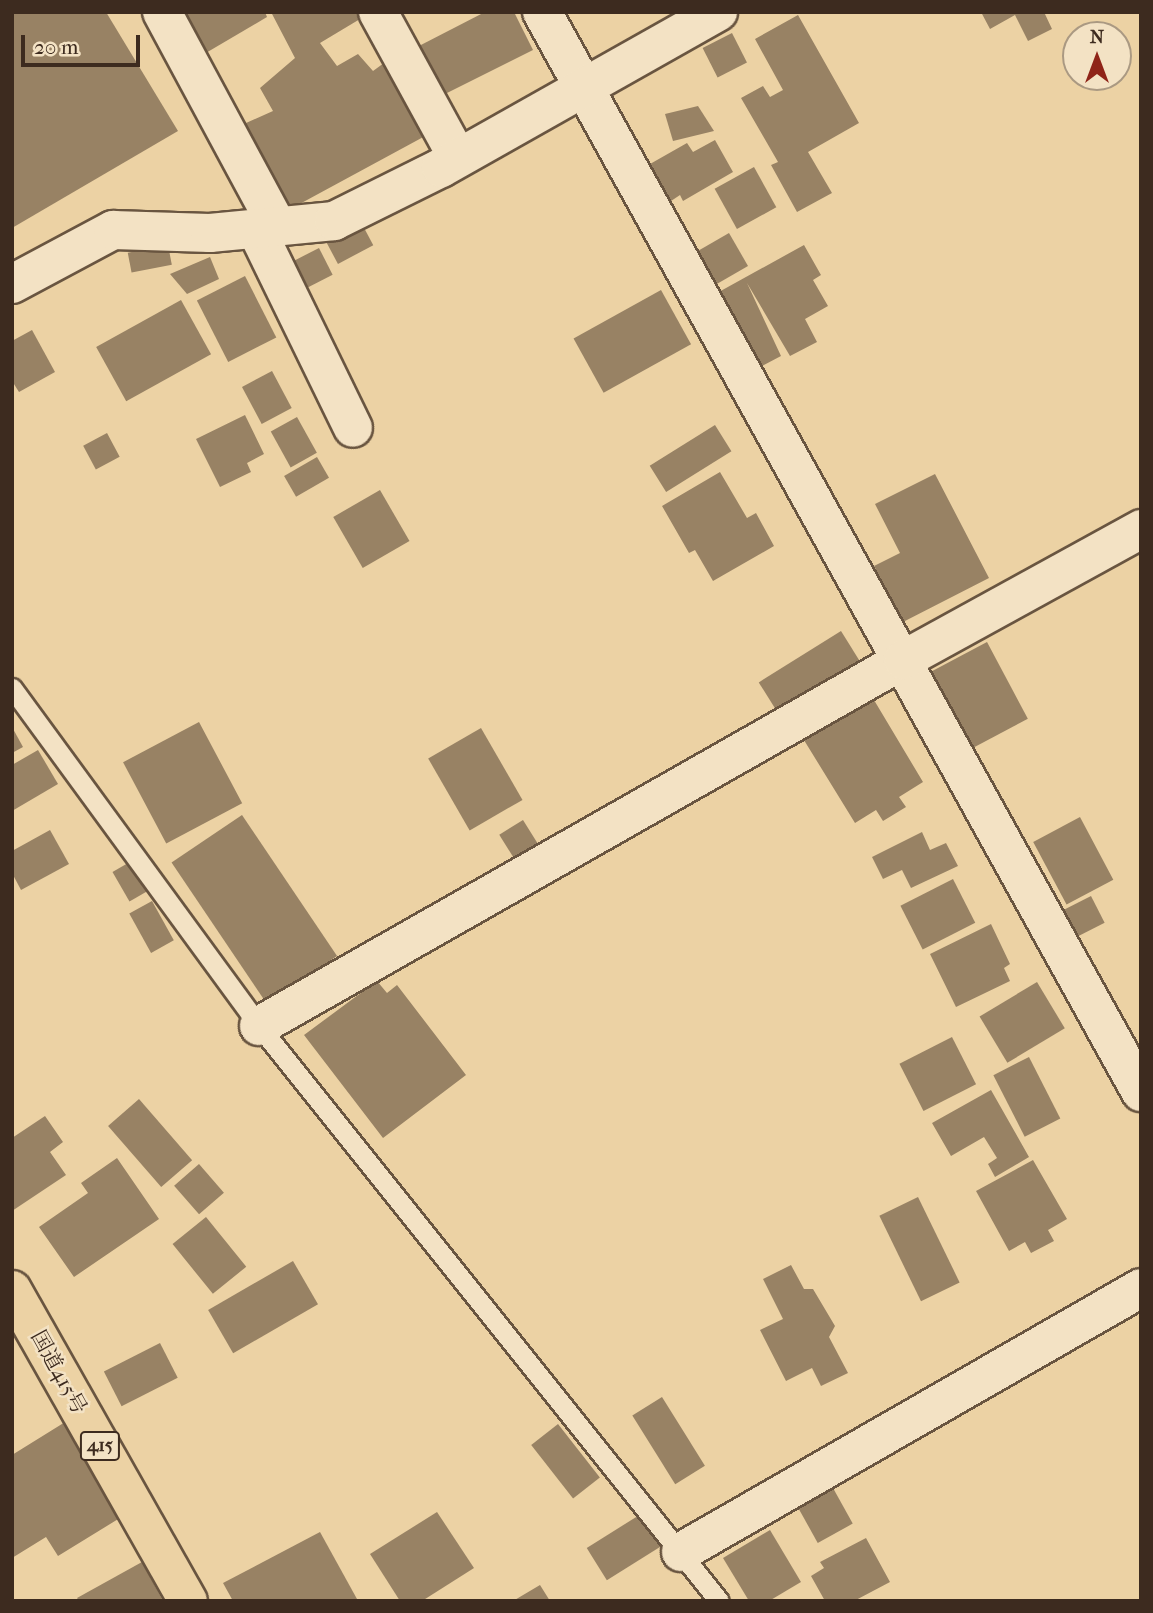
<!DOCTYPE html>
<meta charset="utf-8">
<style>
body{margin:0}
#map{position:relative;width:1153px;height:1613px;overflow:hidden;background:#ecd2a4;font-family:"IM FELL French Canon","Noto Serif JP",serif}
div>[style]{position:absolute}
.building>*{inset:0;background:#988264;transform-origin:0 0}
.roads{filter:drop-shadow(2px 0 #695540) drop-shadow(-2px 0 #695540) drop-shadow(0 2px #695540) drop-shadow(0 -2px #695540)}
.lane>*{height:19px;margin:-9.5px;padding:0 9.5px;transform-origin:9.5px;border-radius:9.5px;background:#f3e2c4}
.street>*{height:38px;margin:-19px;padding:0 19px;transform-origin:19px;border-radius:19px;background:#f3e2c4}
.highway>*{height:38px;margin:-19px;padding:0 19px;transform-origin:19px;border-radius:19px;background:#ecd2a4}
span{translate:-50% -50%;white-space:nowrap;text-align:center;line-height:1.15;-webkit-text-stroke:5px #f3e2c4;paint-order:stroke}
.shield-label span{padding:2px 5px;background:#f3e2c4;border:2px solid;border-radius:5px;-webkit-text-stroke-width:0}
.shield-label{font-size:19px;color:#3d2b1f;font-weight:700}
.street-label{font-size:21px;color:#3d2b1f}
.frame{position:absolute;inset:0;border:14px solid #3d2b1f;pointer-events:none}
.north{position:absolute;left:1062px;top:21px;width:70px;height:70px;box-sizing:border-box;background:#f3e2c4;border:2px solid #aa9982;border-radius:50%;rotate:0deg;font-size:19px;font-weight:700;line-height:28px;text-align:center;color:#3d2b1f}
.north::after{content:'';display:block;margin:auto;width:24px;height:32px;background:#8f2418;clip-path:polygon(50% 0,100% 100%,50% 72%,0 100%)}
.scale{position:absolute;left:21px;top:35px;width:119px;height:32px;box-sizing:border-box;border:4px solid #3d2b1f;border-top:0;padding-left:9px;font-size:21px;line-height:24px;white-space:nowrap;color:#3d2b1f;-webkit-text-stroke:5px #f3e2c4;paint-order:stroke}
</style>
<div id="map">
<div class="building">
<div style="clip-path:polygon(12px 12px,106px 12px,178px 131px,12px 228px)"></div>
<div style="clip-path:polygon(174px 12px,265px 12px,267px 17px,199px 57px)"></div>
<div style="clip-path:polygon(271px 12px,357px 12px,360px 19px,320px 43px,337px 66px,358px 54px,373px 71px,384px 63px,427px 135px,283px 213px,235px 128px,273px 111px,260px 88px,295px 58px)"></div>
<div style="clip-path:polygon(485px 12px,514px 12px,533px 50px,441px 96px,417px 47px)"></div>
<div style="clip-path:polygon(981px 12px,1044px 12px,1052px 29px,1028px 41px,1015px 15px,990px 29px)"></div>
<div style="clip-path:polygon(798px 15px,859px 123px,808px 152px,832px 193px,797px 212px,771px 165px,778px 162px,741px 98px,763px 86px,770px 97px,783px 90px,755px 39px)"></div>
<div style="left:732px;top:33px;width:33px;height:33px;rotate:63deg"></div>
<div style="clip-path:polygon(698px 106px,714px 131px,673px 141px,665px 114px)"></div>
<div style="clip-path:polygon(715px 140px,733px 172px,683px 201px,680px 195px,671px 201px,650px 164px,687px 143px,693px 152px)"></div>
<div style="left:754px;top:167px;width:46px;height:45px;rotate:61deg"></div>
<div style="left:362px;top:224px;width:24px;height:40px;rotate:62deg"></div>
<div style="left:729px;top:233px;width:38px;height:41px;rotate:60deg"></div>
<div style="left:168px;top:245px;width:20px;height:41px;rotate:79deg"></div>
<div style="clip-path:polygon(804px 245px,821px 275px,813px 280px,828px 306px,805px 319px,817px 342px,790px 356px,747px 283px,781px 356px,756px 369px,717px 293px)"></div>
<div style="left:319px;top:248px;width:30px;height:34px;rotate:63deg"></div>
<div style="clip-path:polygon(210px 257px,219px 279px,187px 294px,170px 274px)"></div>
<div style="left:245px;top:276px;width:69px;height:54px;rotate:63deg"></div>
<div style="left:661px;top:290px;width:62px;height:100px;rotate:61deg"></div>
<div style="left:181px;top:300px;width:62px;height:97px;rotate:61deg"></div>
<div style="clip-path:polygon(32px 330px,55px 372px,19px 392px,12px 381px,12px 341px)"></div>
<div style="left:272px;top:371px;width:42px;height:34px;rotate:62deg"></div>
<div style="clip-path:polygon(245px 415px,264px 454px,247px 463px,251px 472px,220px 487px,196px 439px)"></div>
<div style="left:297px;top:417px;width:41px;height:30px;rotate:61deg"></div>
<div style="left:715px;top:425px;width:31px;height:77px;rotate:58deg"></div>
<div style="left:107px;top:433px;width:27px;height:27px;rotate:62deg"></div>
<div style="left:317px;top:457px;width:24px;height:38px;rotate:60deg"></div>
<div style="clip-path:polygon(720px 472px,747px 518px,756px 513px,774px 546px,713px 581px,695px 550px,689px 553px,662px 506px)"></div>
<div style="clip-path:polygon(935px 474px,989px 578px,903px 622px,874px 566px,900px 553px,875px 504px)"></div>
<div style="left:380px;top:490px;width:59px;height:54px;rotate:60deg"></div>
<div style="left:841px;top:631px;width:45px;height:97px;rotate:58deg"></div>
<div style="left:987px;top:642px;width:87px;height:64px;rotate:62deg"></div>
<div style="clip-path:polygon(868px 690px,923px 782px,899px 797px,906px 807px,883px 821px,876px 810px,855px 823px,799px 732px)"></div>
<div style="left:199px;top:722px;width:92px;height:86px;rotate:62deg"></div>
<div style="clip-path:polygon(12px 727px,23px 747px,12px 753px)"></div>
<div style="left:481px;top:728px;width:83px;height:61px;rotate:60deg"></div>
<div style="clip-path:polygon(38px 750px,58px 784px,12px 811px,12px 765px)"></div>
<div style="left:242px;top:815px;width:170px;height:85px;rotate:56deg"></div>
<div style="left:1080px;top:817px;width:71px;height:53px;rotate:62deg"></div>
<div style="left:523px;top:820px;width:36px;height:28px;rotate:58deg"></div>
<div style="clip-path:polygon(50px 830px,69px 864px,21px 890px,12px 873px,12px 851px)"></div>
<div style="clip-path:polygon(922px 832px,930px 850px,946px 843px,958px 866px,911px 888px,902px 870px,883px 879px,872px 857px)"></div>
<div style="left:135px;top:859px;width:34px;height:26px;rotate:60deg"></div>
<div style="left:953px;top:879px;width:49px;height:59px;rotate:63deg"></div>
<div style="left:1091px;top:896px;width:30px;height:32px;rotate:63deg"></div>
<div style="left:152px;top:901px;width:45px;height:26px;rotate:61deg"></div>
<div style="clip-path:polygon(991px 924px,1010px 964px,1004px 968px,1010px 981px,956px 1007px,930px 954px)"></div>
<div style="clip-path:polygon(377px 981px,387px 993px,397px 985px,466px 1075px,383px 1138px,304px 1035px)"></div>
<div style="left:1037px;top:982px;width:54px;height:67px;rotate:59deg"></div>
<div style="left:952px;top:1037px;width:53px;height:59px;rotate:63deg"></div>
<div style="left:1029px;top:1057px;width:69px;height:40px;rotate:63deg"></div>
<div style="clip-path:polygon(991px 1090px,1029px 1157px,995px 1177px,988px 1164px,997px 1158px,984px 1137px,951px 1156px,932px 1123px)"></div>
<div style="left:139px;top:1099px;width:81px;height:41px;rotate:49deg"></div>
<div style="clip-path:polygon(45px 1116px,63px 1142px,50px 1152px,66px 1175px,12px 1211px,12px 1138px)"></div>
<div style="clip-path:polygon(117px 1158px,159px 1219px,74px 1277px,39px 1227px,88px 1193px,81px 1183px)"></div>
<div style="clip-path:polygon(1033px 1160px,1067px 1219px,1048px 1230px,1054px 1241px,1031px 1253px,1025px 1242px,1009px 1251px,976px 1191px)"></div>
<div style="left:199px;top:1164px;width:38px;height:33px;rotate:49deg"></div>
<div style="left:918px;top:1197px;width:95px;height:43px;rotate:64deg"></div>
<div style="left:206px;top:1217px;width:64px;height:43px;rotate:51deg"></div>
<div style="left:293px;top:1261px;width:50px;height:98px;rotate:60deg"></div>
<div style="clip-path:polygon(791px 1265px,804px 1289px,813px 1289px,835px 1326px,829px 1337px,848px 1373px,821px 1386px,812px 1368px,786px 1381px,760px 1330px,783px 1319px,763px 1279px)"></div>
<div style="left:160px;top:1343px;width:39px;height:63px;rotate:63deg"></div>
<div style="left:662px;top:1397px;width:81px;height:35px;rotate:58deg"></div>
<div style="clip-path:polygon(70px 1419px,128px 1513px,58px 1556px,46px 1537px,12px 1558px,12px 1455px)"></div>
<div style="left:558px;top:1424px;width:68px;height:34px;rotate:52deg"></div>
<div style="left:828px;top:1479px;width:51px;height:40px;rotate:61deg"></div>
<div style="clip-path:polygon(437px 1512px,474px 1568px,422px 1601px,400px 1601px,370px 1554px)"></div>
<div style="left:641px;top:1514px;width:38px;height:64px;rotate:58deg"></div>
<div style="clip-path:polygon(770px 1530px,801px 1582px,769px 1601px,749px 1601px,723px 1558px)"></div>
<div style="clip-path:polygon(320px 1532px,357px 1599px,233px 1601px,223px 1583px)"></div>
<div style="clip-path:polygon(866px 1538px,890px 1582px,854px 1601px,825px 1601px,811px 1576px,824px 1568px,820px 1562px)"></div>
<div style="clip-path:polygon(142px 1562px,163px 1601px,79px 1601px,77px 1598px)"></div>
<div style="clip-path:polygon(540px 1585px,550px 1601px,513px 1601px)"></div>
</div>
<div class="roads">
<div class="lane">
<div style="left:12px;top:688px;width:419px;rotate:53.8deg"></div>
<div style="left:259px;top:1026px;width:736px;rotate:51.34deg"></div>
</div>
<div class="street">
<div style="left:162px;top:12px;width:243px;rotate:61.7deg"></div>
<div style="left:378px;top:12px;width:166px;rotate:61.3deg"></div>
<div style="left:542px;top:12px;width:1235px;rotate:60.99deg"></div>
<div style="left:256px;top:229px;width:221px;rotate:64deg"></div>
<div style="left:12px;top:284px;width:115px;rotate:-28.1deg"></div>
<div style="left:113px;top:230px;width:97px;rotate:1.8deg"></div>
<div style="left:210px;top:233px;width:125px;rotate:-5.5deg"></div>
<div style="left:334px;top:221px;width:119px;rotate:-26.4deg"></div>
<div style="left:441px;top:168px;width:318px;rotate:-29.4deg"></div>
<div style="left:259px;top:1026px;width:741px;rotate:-29.61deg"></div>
<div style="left:903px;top:660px;width:272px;rotate:-28.8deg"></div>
<div style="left:681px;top:1552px;width:530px;rotate:-29.85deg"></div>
</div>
<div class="highway">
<div style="left:12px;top:1290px;width:357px;rotate:60.5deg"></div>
</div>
</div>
<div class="shield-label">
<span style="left:100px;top:1446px">415</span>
</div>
<div class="street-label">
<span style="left:59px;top:1372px;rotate:61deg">国道415号</span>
</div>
<div class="frame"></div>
<div class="north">N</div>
<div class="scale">20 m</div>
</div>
